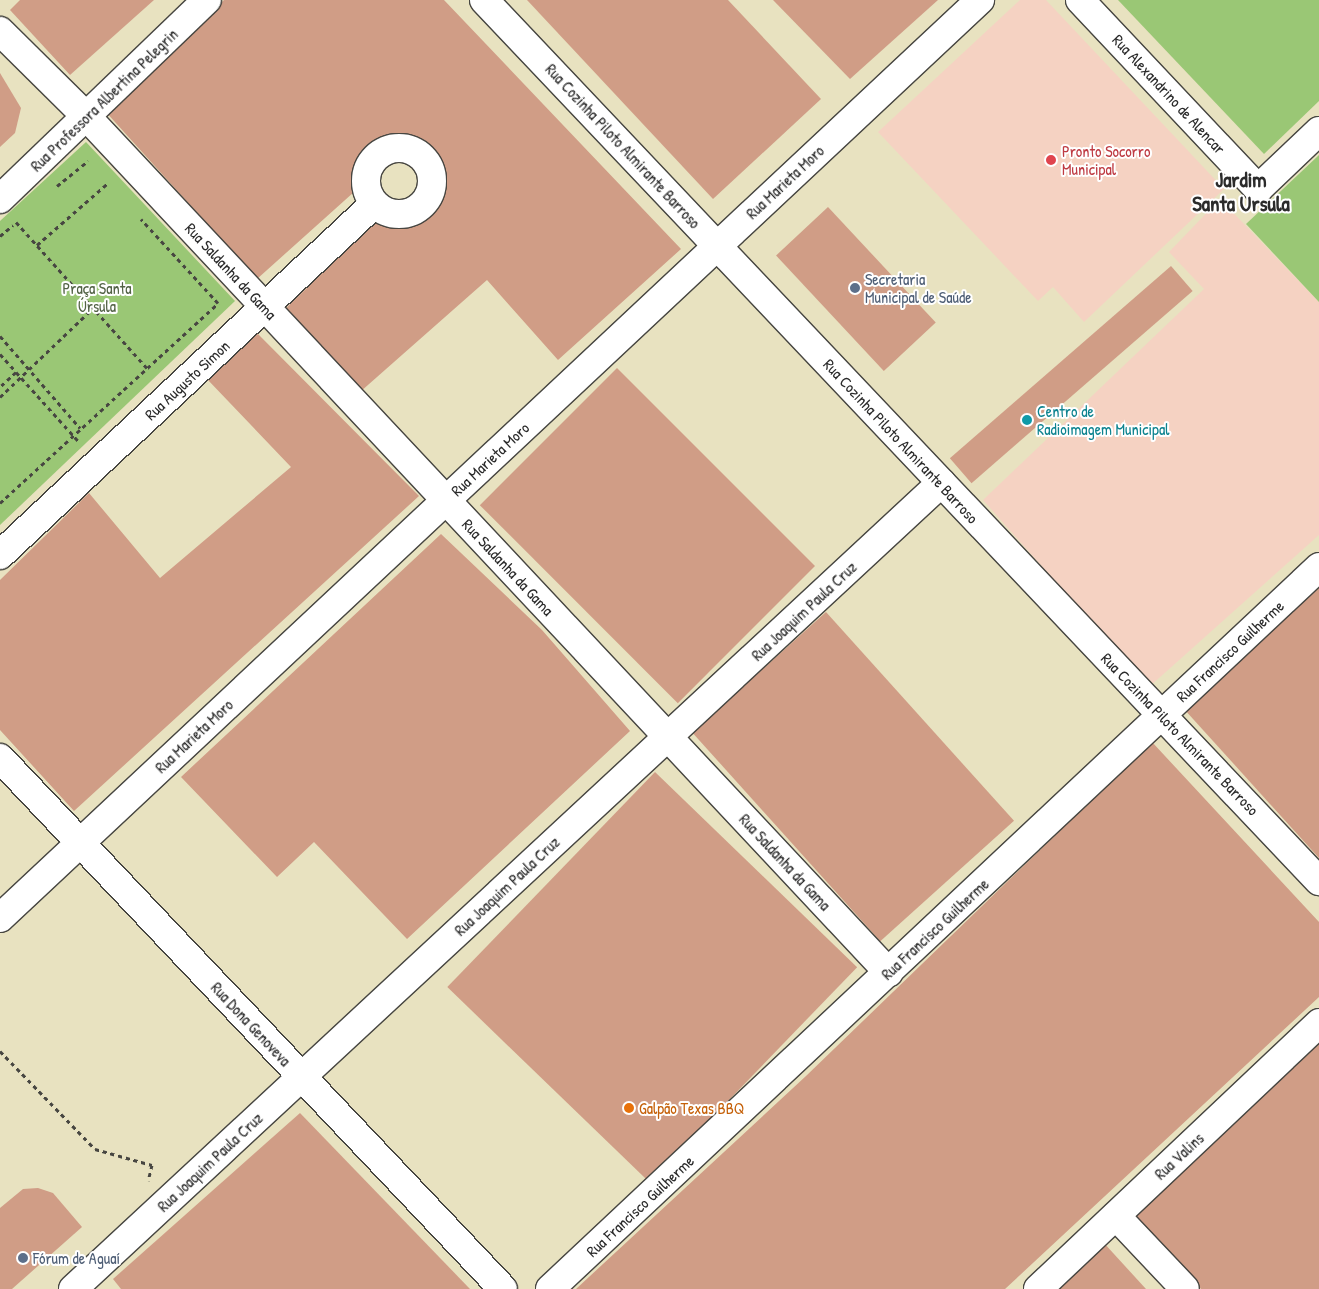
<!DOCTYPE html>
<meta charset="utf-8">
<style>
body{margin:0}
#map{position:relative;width:1319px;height:1289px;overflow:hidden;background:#e8e2c0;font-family:"Patrick Hand",sans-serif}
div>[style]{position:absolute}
.built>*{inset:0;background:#f5d2c2}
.green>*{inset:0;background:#9ac775}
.building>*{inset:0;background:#d09d86;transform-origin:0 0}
.path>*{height:3px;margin-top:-1.5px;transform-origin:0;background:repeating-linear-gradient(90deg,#474641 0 4px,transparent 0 8px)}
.roads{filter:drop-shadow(1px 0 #474641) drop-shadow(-1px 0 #474641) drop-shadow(0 1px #474641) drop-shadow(0 -1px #474641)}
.minor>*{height:28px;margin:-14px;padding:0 14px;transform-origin:14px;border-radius:14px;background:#fff}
.minor>.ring{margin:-14px;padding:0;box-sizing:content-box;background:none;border:28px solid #fff;border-radius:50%}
.dots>*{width:14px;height:14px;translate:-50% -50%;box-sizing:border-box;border:2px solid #fff;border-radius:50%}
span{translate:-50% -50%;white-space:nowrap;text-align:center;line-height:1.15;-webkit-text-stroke:4px #fff;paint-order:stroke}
.street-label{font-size:16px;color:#2b2b2b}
.health-label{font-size:16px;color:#be3a42}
.left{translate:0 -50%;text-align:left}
.service-label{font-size:16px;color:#4e5e75}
.park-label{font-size:16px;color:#526245}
.culture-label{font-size:16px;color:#0d838f}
.food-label{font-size:16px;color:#c56008}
.district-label{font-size:21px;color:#2b2b2b;font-weight:700}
</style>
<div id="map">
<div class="built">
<div style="clip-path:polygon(1020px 0,1046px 0,1224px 189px,1084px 322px,1053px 287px,1038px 301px,878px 132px)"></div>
<div style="clip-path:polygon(1220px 199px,1319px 302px,1319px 535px,1149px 687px,983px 500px,1204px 289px,1169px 252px)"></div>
</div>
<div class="green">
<div style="clip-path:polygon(1118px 0,1319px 0,1319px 101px,1264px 154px)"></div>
<div style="clip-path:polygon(86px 142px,235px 301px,0 525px,0 221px)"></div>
<div style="clip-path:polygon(1319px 155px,1319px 302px,1246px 224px)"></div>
</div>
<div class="building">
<div style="clip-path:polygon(20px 0,154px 0,70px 75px,10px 10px)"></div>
<div style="clip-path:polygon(224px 0,444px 0,681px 249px,558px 360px,487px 280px,360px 392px,286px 308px,380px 218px,409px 220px,432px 204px,439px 178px,428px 152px,400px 139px,376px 145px,364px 158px,354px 192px,257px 279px,105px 111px)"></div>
<div style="clip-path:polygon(527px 0,728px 0,821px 99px,713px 199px)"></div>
<div style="clip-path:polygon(773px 0,938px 0,850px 79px)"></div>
<div style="clip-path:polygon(0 73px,21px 108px,15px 133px,0 147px)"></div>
<div style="left:828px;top:207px;width:158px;height:71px;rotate:47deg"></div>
<div style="left:1171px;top:266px;width:33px;height:293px;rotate:49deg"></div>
<div style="clip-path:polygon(256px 332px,419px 496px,74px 811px,0 730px,0 580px,89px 493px,160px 578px,291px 467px,207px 379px)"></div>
<div style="left:617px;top:368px;width:280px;height:194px;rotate:45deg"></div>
<div style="clip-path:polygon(441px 534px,542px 630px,630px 731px,407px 939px,314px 842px,277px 877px,181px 777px)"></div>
<div style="clip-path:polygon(1319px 588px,1319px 858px,1184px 709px)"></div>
<div style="left:826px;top:612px;width:281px;height:180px;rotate:48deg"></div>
<div style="clip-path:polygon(1152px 742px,1319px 922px,1319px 997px,1005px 1289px,576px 1289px,806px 1076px)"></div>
<div style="left:655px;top:772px;width:281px;height:299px;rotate:44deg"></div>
<div style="clip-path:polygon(1319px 1039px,1319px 1289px,1201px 1289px,1134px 1214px)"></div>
<div style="clip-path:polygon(300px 1113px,470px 1289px,121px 1289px,113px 1279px)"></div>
<div style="clip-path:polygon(38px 1188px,53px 1193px,82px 1227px,12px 1289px,0 1289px,0 1208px,23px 1189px)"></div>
<div style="clip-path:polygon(1103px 1242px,1146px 1289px,1056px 1289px)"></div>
</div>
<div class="path">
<div style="left:57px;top:186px;width:40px;rotate:-39deg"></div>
<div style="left:16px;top:222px;width:196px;rotate:48.1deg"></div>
<div style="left:0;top:236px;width:17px;rotate:-40deg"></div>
<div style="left:37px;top:245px;width:94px;rotate:-41.1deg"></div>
<div style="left:0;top:336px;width:122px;rotate:49deg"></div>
<div style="left:0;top:354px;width:24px;rotate:48deg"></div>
<div style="left:16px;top:372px;width:22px;rotate:137deg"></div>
<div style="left:16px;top:372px;width:94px;rotate:48deg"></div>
<div style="left:0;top:397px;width:129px;rotate:-43.7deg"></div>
<div style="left:0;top:503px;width:296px;rotate:-42.5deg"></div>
<div style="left:218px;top:303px;width:114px;rotate:-132.5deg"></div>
<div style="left:0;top:1051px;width:136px;rotate:45.9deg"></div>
<div style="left:95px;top:1149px;width:59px;rotate:15.7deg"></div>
<div style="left:152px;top:1165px;width:16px;rotate:104deg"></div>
</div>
<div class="roads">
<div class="minor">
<div style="left:484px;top:0;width:1214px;rotate:46.54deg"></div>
<div style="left:1080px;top:0;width:260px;rotate:46.7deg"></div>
<div style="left:1258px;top:189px;width:84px;rotate:-43.6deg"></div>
<div style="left:0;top:31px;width:121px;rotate:44.7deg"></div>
<div style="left:86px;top:116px;width:1174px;rotate:46.86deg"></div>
<div class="ring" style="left:366px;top:148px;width:38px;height:38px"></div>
<div style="left:0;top:199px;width:287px;rotate:-43.9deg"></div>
<div style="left:0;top:555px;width:513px;rotate:-43.18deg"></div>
<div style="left:0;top:758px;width:731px;rotate:46.55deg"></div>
<div style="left:0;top:918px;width:1343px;rotate:-43.13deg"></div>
<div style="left:1116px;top:1216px;width:100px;rotate:46.6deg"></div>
<div style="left:73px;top:1289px;width:1185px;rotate:-42.88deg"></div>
<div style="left:550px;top:1289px;width:1055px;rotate:-43.19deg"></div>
<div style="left:1038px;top:1289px;width:387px;rotate:-43.4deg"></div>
</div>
</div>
<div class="dots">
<div style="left:1051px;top:160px;background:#e0444e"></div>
<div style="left:855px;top:288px;background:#5c6f8a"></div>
<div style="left:1027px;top:420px;background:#0f9aa8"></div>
<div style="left:629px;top:1108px;background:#e8710a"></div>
<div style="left:23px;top:1258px;background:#5c6f8a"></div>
</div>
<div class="street-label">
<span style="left:1169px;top:94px;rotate:47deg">Rua Alexandrino de Alencar</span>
<span style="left:104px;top:100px;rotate:-44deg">Rua Professora Albertina Pelegrin</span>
<span style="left:623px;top:146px;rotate:47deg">Rua Cozinha Piloto Almirante Barroso</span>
<span style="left:785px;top:182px;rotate:-43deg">Rua Marieta Moro</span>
<span style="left:231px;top:271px;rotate:47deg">Rua Saldanha da Gama</span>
<span style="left:187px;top:380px;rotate:-43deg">Rua Augusto Simon</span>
<span style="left:901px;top:441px;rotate:47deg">Rua Cozinha Piloto Almirante Barroso</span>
<span style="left:490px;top:459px;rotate:-43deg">Rua Marieta Moro</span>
<span style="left:508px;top:567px;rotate:47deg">Rua Saldanha da Gama</span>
<span style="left:804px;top:611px;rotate:-43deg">Rua Joaquim Paula Cruz</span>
<span style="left:1230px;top:651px;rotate:-43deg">Rua Francisco Guilherme</span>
<span style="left:1180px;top:734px;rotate:46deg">Rua Cozinha Piloto Almirante Barroso</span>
<span style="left:194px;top:736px;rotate:-43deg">Rua Marieta Moro</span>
<span style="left:785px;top:862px;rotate:47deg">Rua Saldanha da Gama</span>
<span style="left:507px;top:886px;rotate:-43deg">Rua Joaquim Paula Cruz</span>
<span style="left:935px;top:929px;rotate:-43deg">Rua Francisco Guilherme</span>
<span style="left:251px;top:1024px;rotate:47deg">Rua Dona Genoveva</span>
<span style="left:1179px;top:1156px;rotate:-43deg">Rua Valins</span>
<span style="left:210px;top:1162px;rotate:-43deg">Rua Joaquim Paula Cruz</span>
<span style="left:640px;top:1206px;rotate:-43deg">Rua Francisco Guilherme</span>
</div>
<div class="health-label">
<span class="left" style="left:1062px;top:160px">Pronto Socorro<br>Municipal</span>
</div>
<div class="service-label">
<span class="left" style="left:865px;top:288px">Secretaria<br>Municipal de Saúde</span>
<span class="left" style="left:33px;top:1258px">Fórum de Aguaí</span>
</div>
<div class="park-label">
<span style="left:97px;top:297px">Praça Santa<br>Úrsula</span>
</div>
<div class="culture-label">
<span class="left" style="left:1037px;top:420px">Centro de<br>Radioimagem Municipal</span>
</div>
<div class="food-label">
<span class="left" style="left:639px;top:1108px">Galpão Texas BBQ</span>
</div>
<div class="district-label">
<span style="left:1241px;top:192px">Jardim<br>Santa Ursula</span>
</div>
</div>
